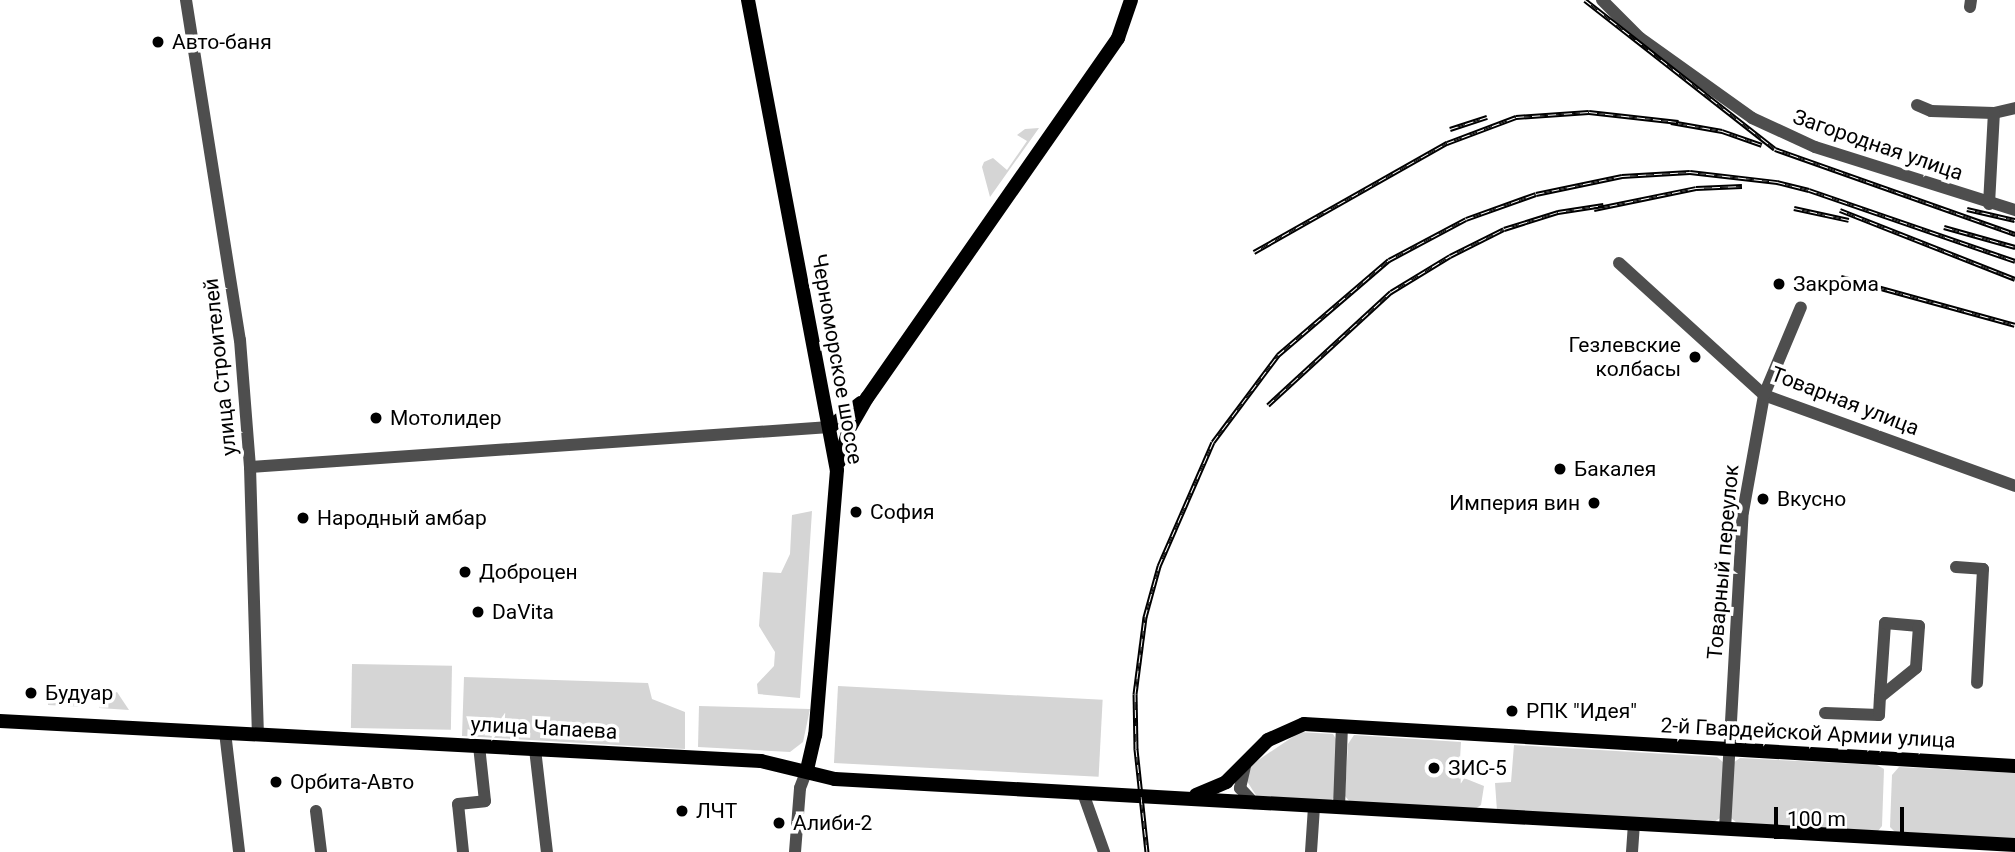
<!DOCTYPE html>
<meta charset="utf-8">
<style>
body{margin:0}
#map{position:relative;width:2015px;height:852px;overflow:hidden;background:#fff;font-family:Roboto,sans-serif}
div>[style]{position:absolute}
.green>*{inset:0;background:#d5d5d5;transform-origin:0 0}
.minor>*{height:12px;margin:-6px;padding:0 6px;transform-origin:6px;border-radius:6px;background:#4e4e4e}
.major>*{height:14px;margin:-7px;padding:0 7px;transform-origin:7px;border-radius:7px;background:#000}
.rail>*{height:5px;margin-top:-2.5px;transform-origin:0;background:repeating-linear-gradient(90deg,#fff 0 8px,#000 0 16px);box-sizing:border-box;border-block:2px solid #000}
.dots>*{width:19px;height:19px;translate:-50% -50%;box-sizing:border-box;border:4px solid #fff;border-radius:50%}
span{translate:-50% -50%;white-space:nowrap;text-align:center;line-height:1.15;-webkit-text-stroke:7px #fff;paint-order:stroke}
.poi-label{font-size:21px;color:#000}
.left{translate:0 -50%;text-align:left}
.right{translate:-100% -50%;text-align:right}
.street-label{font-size:21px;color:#000}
.scale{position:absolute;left:1774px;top:807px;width:130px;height:32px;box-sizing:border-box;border:4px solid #000;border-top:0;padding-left:9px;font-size:21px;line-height:24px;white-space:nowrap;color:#000;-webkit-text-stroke:5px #fff;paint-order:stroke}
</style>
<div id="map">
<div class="green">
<div style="clip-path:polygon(1039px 128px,990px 197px,982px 167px,984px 162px,993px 158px,1007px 170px,1027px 141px,1017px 135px,1025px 129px)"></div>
<div style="clip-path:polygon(812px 511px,800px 698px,758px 694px,757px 684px,774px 666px,775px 652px,759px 626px,763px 572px,781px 573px,790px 554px,792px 515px)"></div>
<div style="left:352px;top:664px;width:100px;height:64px;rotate:1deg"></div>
<div style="clip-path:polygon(464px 677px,648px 683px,652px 699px,685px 712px,685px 749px,462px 736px)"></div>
<div style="left:838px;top:686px;width:265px;height:77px;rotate:3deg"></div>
<div style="clip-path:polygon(76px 687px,87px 692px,84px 707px,48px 705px,48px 701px,70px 703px)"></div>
<div style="clip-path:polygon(117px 692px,129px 710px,99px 708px,103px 698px)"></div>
<div style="clip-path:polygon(699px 706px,810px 709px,803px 742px,790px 752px,698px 747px)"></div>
<div style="clip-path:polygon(1300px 732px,1333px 734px,1339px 744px,1336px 796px,1329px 802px,1257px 797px,1245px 778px,1248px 767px)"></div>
<div style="clip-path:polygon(1354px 735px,1461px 742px,1459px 776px,1484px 786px,1481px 805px,1475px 809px,1350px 802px,1345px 796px,1348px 744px)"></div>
<div style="clip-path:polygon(1514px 745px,1717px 757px,1724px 763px,1720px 818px,1714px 822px,1497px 811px,1495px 783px,1511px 782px)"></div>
<div style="clip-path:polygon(1740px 758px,1877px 765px,1884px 769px,1882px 826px,1878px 831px,1737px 823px,1731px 818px,1733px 763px)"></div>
<div style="clip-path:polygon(1899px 767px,2015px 773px,2015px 839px,1895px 832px,1890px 827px,1892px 775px)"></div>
</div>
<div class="minor">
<div style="left:186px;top:0;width:344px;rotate:81deg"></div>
<div style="left:240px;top:340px;width:127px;rotate:85.5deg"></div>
<div style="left:250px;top:467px;width:267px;rotate:88.3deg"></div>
<div style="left:1602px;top:0;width:54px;rotate:45deg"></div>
<div style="left:1640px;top:38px;width:138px;rotate:35.5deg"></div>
<div style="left:1752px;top:118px;width:69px;rotate:24.7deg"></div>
<div style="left:1815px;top:147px;width:210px;rotate:17.5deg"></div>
<div style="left:1970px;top:7px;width:7px;rotate:-82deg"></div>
<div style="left:1917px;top:105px;width:15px;rotate:23deg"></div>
<div style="left:1931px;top:111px;width:63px;rotate:1.8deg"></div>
<div style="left:1994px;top:113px;width:22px;rotate:-13deg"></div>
<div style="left:1989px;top:204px;width:91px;rotate:-86.9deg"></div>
<div style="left:1619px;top:263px;width:196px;rotate:42.3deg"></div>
<div style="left:1764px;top:395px;width:267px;rotate:19.9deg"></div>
<div style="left:250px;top:467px;width:581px;rotate:-3.95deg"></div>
<div style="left:1956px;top:567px;width:27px;rotate:4deg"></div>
<div style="left:1983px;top:569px;width:114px;rotate:93deg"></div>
<div style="left:1825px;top:713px;width:54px;rotate:2.1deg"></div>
<div style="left:1879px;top:715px;width:18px;rotate:-87deg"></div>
<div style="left:1880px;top:697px;width:74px;rotate:-86.1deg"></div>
<div style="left:1885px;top:623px;width:34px;rotate:5deg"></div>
<div style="left:1919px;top:626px;width:42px;rotate:94.1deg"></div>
<div style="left:1916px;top:668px;width:46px;rotate:141.1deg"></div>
<div style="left:225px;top:732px;width:121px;rotate:83.3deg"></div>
<div style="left:535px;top:749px;width:104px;rotate:83.4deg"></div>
<div style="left:1246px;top:762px;width:27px;rotate:103deg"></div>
<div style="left:1240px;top:788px;width:21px;rotate:47deg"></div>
<div style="left:1083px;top:793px;width:63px;rotate:70.4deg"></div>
<div style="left:1339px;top:807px;width:80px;rotate:-87.9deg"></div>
<div style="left:316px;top:811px;width:41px;rotate:83deg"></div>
<div style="left:1725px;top:829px;width:318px;rotate:-86.8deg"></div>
<div style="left:1743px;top:512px;width:119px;rotate:-79.8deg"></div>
<div style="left:1764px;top:395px;width:95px;rotate:-67.2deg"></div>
<div style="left:463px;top:852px;width:48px;rotate:-95.9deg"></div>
<div style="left:458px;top:804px;width:27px;rotate:-6deg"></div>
<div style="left:485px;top:801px;width:55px;rotate:-96.2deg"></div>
<div style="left:795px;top:852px;width:64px;rotate:-85.5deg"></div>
<div style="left:800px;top:788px;width:19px;rotate:-69deg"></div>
<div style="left:1311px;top:852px;width:45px;rotate:-86.2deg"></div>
<div style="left:1632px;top:852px;width:28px;rotate:-86deg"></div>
</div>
<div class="major">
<div style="left:748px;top:0;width:478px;rotate:79.3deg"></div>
<div style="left:837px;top:470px;width:266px;rotate:94.7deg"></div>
<div style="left:815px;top:735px;width:36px;rotate:103deg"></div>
<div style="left:830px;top:427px;width:39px;rotate:-38deg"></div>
<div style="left:839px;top:462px;width:34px;rotate:-73deg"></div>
<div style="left:849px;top:429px;width:36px;rotate:-60deg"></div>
<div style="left:867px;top:398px;width:439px;rotate:-55.1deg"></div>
<div style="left:1118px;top:38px;width:40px;rotate:-71.1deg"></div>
<div style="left:0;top:721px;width:762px;rotate:3.01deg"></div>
<div style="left:761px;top:761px;width:76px;rotate:13.7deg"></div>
<div style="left:835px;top:779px;width:1182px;rotate:3.2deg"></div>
<div style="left:1196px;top:795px;width:33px;rotate:-23deg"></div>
<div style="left:1226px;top:782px;width:59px;rotate:-45deg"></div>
<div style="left:1268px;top:740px;width:39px;rotate:-24deg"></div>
<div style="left:1304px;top:724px;width:712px;rotate:3.38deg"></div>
</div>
<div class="rail">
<div style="left:1585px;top:0;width:241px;rotate:38.1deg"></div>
<div style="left:1775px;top:149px;width:255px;rotate:19.5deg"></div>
<div style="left:1671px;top:122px;width:52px;rotate:10deg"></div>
<div style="left:1722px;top:131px;width:42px;rotate:19.3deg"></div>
<div style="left:1450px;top:129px;width:39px;rotate:-18deg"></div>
<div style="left:1794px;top:208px;width:56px;rotate:12.3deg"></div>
<div style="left:1594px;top:209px;width:104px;rotate:-11.6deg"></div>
<div style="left:1696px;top:188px;width:46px;rotate:-2.5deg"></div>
<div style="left:1967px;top:209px;width:49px;rotate:12.9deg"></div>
<div style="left:1840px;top:210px;width:188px;rotate:21.5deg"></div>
<div style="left:1944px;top:227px;width:74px;rotate:15.7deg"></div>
<div style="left:1254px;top:252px;width:222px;rotate:-29.5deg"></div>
<div style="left:1447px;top:143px;width:74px;rotate:-20.6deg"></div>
<div style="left:1516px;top:117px;width:73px;rotate:-3.9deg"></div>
<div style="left:1589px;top:112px;width:90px;rotate:6.4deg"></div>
<div style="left:1841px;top:277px;width:180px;rotate:15.4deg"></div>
<div style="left:1268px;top:405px;width:167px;rotate:-42.6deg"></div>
<div style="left:1391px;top:292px;width:69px;rotate:-31.4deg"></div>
<div style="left:1450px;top:256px;width:60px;rotate:-26.6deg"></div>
<div style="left:1504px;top:229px;width:57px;rotate:-17.5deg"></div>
<div style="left:1558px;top:212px;width:46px;rotate:-8.8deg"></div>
<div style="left:1147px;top:852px;width:104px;rotate:-96.1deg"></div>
<div style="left:1136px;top:749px;width:55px;rotate:-91deg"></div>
<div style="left:1135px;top:694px;width:78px;rotate:-82.6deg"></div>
<div style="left:1145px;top:617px;width:53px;rotate:-74.6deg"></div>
<div style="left:1159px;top:566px;width:135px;rotate:-66.5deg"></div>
<div style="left:1213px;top:442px;width:109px;rotate:-53.2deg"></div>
<div style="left:1278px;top:355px;width:146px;rotate:-40.6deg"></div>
<div style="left:1389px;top:260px;width:87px;rotate:-28deg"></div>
<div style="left:1466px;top:219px;width:74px;rotate:-19.7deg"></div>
<div style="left:1536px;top:194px;width:88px;rotate:-11.8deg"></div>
<div style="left:1622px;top:176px;width:68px;rotate:-3.4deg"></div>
<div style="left:1690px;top:172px;width:88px;rotate:6.6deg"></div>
<div style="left:1777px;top:182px;width:33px;rotate:14deg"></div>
<div style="left:1809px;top:190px;width:218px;rotate:19deg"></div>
</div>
<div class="dots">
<div style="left:158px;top:42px;background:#000"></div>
<div style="left:1779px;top:284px;background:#000"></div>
<div style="left:1695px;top:357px;background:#000"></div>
<div style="left:376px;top:418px;background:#000"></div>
<div style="left:1560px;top:469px;background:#000"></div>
<div style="left:1763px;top:499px;background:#000"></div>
<div style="left:1594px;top:503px;background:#000"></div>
<div style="left:856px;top:512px;background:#000"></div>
<div style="left:303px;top:518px;background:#000"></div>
<div style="left:465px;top:572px;background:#000"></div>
<div style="left:478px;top:612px;background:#000"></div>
<div style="left:31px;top:693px;background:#000"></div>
<div style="left:1512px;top:711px;background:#000"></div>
<div style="left:1434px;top:768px;background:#000"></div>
<div style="left:276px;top:782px;background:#000"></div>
<div style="left:682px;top:811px;background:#000"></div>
<div style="left:779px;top:823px;background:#000"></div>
</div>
<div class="poi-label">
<span class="left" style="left:172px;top:42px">Авто-баня</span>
<span class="left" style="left:1793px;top:284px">Закрома</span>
<span class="right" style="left:1681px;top:357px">Гезлевские<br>колбасы</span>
<span class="left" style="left:390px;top:418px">Мотолидер</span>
<span class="left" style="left:1574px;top:469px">Бакалея</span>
<span class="left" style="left:1777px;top:499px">Вкусно</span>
<span class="right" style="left:1580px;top:503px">Империя вин</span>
<span class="left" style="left:870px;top:512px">София</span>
<span class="left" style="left:317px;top:518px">Народный амбар</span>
<span class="left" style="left:479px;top:572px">Доброцен</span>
<span class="left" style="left:492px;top:612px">DaVita</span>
<span class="left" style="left:45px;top:693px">Будуар</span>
<span class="left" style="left:1526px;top:711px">РПК "Идея"</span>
<span class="left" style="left:1448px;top:768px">ЗИС-5</span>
<span class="left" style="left:290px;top:782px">Орбита-Авто</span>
<span class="left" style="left:696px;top:811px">ЛЧТ</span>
<span class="left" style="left:793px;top:823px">Алиби-2</span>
</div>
<div class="street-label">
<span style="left:1878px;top:145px;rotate:19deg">Загородная улица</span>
<span style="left:837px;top:359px;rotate:80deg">Черноморское шоссе</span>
<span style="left:220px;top:367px;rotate:-96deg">улица Строителей</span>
<span style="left:1845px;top:401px;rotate:21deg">Товарная улица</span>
<span style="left:1723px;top:562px;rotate:-85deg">Товарный переулок</span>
<span style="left:544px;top:728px;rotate:3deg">улица Чапаева</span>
<span style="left:1808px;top:733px;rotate:3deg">2-й Гвардейской Армии улица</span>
</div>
<div class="scale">100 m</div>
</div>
